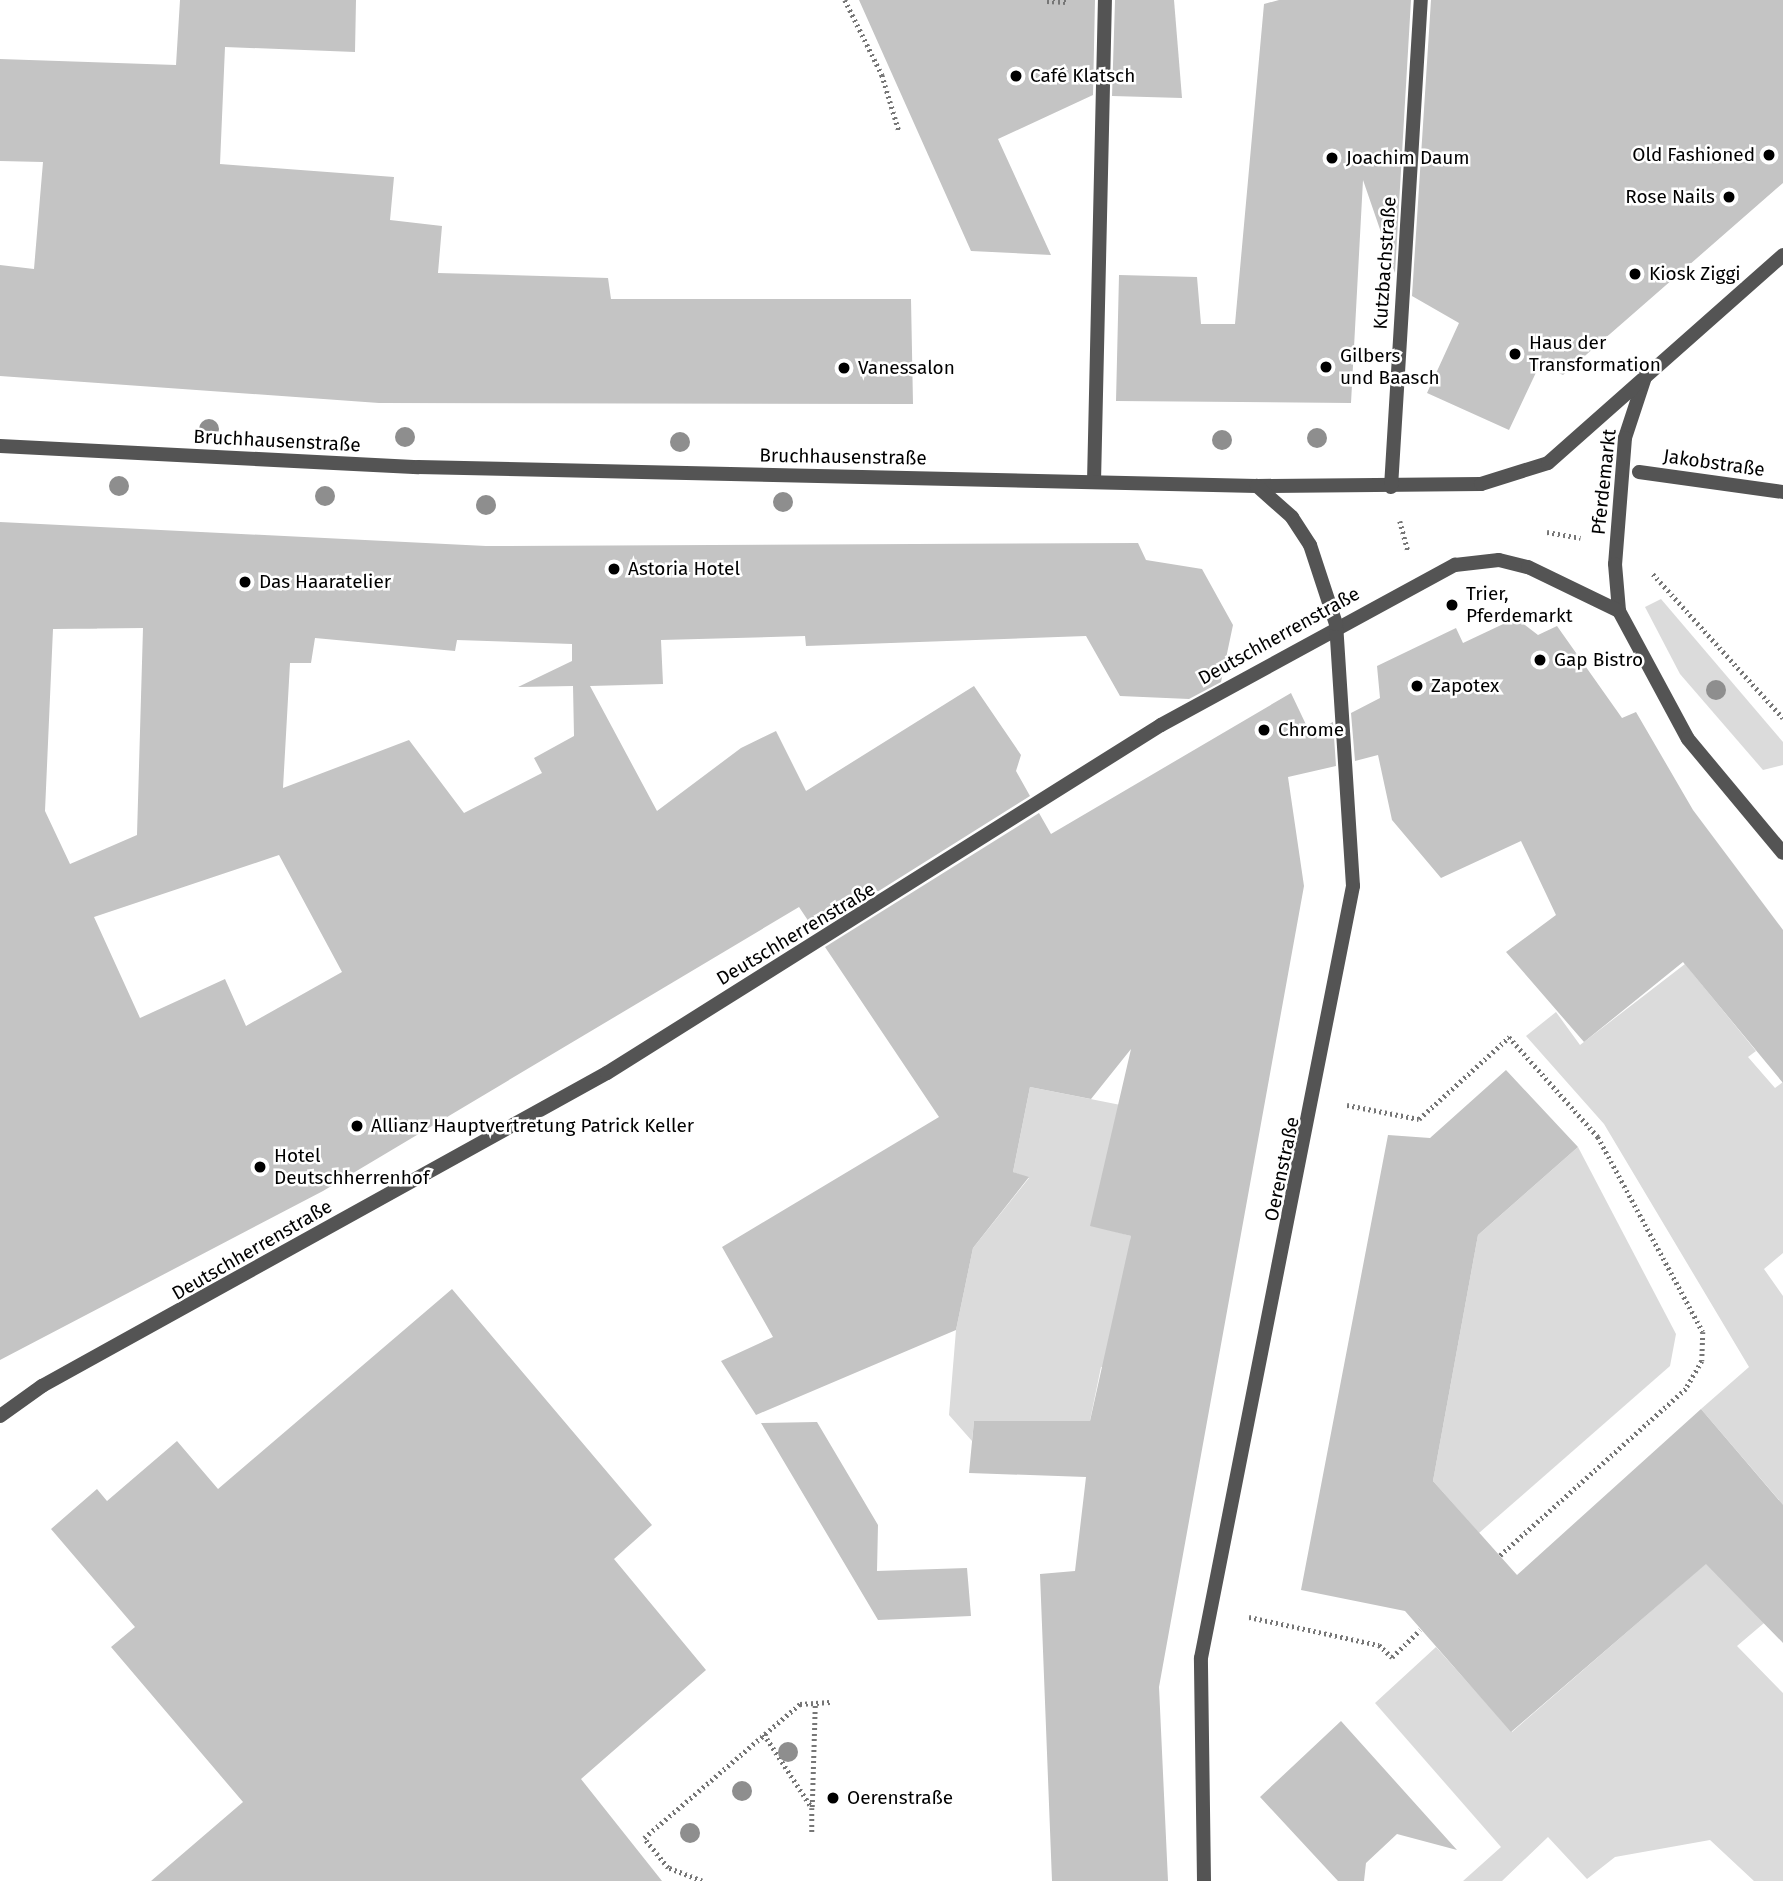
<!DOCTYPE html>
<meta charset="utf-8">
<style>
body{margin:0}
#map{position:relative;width:1783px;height:1881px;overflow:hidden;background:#fff;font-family:"Fira Sans",sans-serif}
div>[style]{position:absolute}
.green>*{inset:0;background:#dbdbdb}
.building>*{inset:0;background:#c4c4c4}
.path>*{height:4.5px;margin-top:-2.25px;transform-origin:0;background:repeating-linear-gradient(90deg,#767676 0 2px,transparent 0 5.5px)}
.service>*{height:14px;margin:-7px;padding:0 7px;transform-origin:7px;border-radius:7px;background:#545454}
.pedestrian>*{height:14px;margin:-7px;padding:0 7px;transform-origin:7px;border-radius:7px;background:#545454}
.minor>*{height:14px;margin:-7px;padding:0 7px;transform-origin:7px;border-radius:7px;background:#545454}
.trees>*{width:20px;height:20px;margin:-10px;border-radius:50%;background:#8e8e8e}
.dots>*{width:19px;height:19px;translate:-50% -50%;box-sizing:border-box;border:4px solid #fff;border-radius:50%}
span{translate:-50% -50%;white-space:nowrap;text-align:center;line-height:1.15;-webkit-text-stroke:5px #fff;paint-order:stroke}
.poi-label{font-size:19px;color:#000}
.left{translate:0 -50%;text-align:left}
.right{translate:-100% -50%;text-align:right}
.street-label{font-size:19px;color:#000}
</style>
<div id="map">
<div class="green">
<div style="clip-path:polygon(1661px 599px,1783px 742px,1783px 765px,1763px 770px,1680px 674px,1645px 607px)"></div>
<div style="clip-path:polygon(1685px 964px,1756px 1051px,1748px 1057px,1775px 1088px,1783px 1082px,1783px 1253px,1764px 1269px,1783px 1296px,1783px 1607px,1737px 1646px,1783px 1693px,1783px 1881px,1754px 1881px,1710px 1840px,1615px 1857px,1587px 1879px,1548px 1837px,1502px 1881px,1463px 1881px,1501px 1847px,1375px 1703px,1436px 1647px,1512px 1732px,1779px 1500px,1701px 1409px,1749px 1367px,1604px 1124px,1526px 1036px,1556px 1012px,1580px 1045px)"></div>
<div style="clip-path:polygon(1030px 1087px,1171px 1115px,1091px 1225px,1131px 1236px,1115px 1368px,1101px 1367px,1087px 1435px,1030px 1421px,974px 1421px,972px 1441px,949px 1415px,956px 1330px,973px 1248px,1029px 1178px,1013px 1172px)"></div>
<div style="clip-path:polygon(1578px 1147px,1676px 1334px,1670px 1366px,1479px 1533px,1433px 1481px,1478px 1235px)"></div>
</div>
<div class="building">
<div style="clip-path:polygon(180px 0,356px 0,355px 52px,225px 47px,220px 164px,394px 177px,390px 220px,442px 226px,438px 273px,608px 278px,611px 299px,911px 299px,913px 404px,379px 403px,0 376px,0 265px,34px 269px,43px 162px,0 161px,0 59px,176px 65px)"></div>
<div style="clip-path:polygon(859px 0,1095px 0,1093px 95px,998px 139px,1051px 255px,971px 251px)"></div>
<div style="clip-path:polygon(1115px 0,1174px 0,1182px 98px,1112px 96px)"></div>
<div style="clip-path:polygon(1279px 0,1411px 0,1395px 273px,1363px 180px,1351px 403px,1116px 401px,1119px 275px,1197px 277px,1201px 324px,1235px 324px,1264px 4px)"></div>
<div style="clip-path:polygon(1431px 0,1783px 0,1783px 183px,1563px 375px,1540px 364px,1509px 430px,1427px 393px,1459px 323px,1412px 296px)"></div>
<div style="clip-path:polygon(evenodd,0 522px,486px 546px,1138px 543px,1146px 560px,1202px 569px,1233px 625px,1221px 682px,1189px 699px,1120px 696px,1086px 636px,806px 646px,805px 636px,661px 640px,663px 684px,590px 686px,657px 811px,741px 748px,776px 731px,806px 791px,974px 686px,1021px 755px,1016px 771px,1030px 796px,815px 931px,799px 907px,323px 1191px,0 1360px,0 522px,143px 628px,137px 835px,70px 864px,45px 811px,53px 629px,143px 628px,0 522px,315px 638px,455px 651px,457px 640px,572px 644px,572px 661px,518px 687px,573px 686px,574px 736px,534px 758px,542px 773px,464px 813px,409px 740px,283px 788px,290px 663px,311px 663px,315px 638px,0 522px,279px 855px,342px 972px,246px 1026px,225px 979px,140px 1018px,94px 917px,279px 855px)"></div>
<div style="clip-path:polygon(1516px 618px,1538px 635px,1557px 626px,1622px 718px,1636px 712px,1693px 810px,1783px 930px,1783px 1083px,1683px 962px,1584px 1042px,1506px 952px,1556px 915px,1521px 841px,1441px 878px,1392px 820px,1378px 755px,1355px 761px,1351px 713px,1380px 698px,1377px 666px,1456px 628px,1463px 643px)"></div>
<div style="clip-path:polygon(1291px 693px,1310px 733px,1333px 722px,1336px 766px,1288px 777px,1304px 886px,1159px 1687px,1168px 1881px,1052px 1881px,1040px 1574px,1075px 1571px,1086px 1477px,969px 1473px,974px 1421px,1090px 1421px,1131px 1236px,1090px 1226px,1131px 1049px,1091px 1099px,1030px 1087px,1013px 1172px,1029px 1177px,973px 1248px,956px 1330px,756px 1415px,721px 1361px,773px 1337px,722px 1247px,939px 1117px,825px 947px,1039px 813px,1051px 834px)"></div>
<div style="clip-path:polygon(1506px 1070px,1578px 1147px,1478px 1235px,1433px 1481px,1517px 1575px,1701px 1409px,1783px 1505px,1783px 1643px,1706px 1564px,1511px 1732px,1405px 1611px,1301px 1590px,1388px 1135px,1430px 1138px)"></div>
<div style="clip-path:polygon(452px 1289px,652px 1525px,614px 1559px,706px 1670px,581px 1779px,662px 1881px,151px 1881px,243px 1802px,111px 1647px,135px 1627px,51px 1529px,97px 1489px,107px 1501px,177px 1441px,218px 1489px)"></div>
<div style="clip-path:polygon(817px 1422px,878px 1525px,877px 1571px,967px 1568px,971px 1616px,878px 1620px,761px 1423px)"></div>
<div style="clip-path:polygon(1341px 1721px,1457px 1850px,1397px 1834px,1366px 1863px,1364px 1881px,1338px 1881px,1260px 1797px)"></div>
</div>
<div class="path">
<div style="left:845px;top:0;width:84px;rotate:63.7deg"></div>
<div style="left:882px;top:75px;width:59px;rotate:73.1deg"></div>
<div style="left:1047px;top:1px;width:20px;rotate:3deg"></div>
<div style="left:1400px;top:521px;width:30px;rotate:75deg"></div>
<div style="left:1547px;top:532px;width:34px;rotate:10deg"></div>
<div style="left:1653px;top:574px;width:194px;rotate:47.9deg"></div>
<div style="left:1347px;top:1105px;width:73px;rotate:11deg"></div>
<div style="left:1419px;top:1119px;width:122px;rotate:-42.3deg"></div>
<div style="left:1509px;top:1037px;width:134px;rotate:48.3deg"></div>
<div style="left:1598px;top:1137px;width:221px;rotate:61.7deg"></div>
<div style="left:1703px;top:1332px;width:29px;rotate:92deg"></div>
<div style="left:1702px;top:1361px;width:32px;rotate:120deg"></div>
<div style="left:1686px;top:1389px;width:250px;rotate:138.1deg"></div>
<div style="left:1249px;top:1617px;width:133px;rotate:12.2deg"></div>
<div style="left:1379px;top:1645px;width:18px;rotate:43deg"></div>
<div style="left:1392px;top:1657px;width:39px;rotate:-44deg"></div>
<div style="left:764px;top:1734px;width:88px;rotate:57deg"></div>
<div style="left:812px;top:1808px;width:24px;rotate:90deg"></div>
<div style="left:812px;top:1807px;width:104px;rotate:-88.3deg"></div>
<div style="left:702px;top:1881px;width:36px;rotate:-159deg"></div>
<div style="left:668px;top:1868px;width:38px;rotate:-129deg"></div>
<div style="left:644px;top:1838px;width:206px;rotate:-40.7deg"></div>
<div style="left:800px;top:1704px;width:30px;rotate:-4deg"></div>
</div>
<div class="service">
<div style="left:1094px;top:482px;width:482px;rotate:-88.7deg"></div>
</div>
<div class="pedestrian">
<div style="left:1639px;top:472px;width:145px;rotate:7.9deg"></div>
</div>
<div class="minor">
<div style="left:1646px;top:374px;width:67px;rotate:108.2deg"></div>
<div style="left:1625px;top:438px;width:126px;rotate:94.5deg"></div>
<div style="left:1615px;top:564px;width:47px;rotate:85.1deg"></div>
<div style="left:1619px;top:611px;width:145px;rotate:61.7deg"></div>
<div style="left:1688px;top:739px;width:148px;rotate:50.2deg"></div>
<div style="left:0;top:446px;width:419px;rotate:2.9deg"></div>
<div style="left:418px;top:467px;width:839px;rotate:1.3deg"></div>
<div style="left:1257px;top:486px;width:224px;rotate:-0.5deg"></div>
<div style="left:1481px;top:484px;width:70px;rotate:-17.4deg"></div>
<div style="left:1548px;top:463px;width:314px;rotate:-41.5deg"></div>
<div style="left:1391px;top:487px;width:488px;rotate:-86.5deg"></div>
<div style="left:0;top:1416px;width:52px;rotate:-35.5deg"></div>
<div style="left:42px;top:1386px;width:646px;rotate:-28.99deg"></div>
<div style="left:607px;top:1073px;width:654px;rotate:-32.14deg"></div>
<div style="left:1161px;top:725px;width:335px;rotate:-28.6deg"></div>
<div style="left:1455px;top:565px;width:44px;rotate:-6.5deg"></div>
<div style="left:1499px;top:560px;width:30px;rotate:14deg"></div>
<div style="left:1528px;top:567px;width:101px;rotate:25.8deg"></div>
<div style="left:1204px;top:1881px;width:223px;rotate:-90.8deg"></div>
<div style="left:1201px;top:1658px;width:787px;rotate:-78.86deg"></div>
<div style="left:1353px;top:886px;width:263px;rotate:-93.7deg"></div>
<div style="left:1336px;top:624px;width:83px;rotate:-108.2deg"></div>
<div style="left:1310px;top:545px;width:33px;rotate:-123deg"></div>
<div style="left:1292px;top:517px;width:47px;rotate:-138.5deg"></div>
</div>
<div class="trees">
<div style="left:209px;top:429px"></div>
<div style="left:405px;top:437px"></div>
<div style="left:1317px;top:438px"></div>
<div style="left:1222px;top:440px"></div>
<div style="left:680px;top:442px"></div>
<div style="left:119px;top:486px"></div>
<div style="left:325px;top:496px"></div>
<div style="left:783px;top:502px"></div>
<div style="left:486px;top:505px"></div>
<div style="left:1716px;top:690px"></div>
<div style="left:788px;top:1752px"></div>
<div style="left:742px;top:1791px"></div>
<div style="left:690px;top:1833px"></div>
</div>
<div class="dots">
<div style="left:1016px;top:76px;background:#000"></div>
<div style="left:1769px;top:155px;background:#000"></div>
<div style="left:1332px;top:158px;background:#000"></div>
<div style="left:1729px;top:197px;background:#000"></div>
<div style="left:1635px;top:274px;background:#000"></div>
<div style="left:1515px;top:354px;background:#000"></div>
<div style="left:1326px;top:367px;background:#000"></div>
<div style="left:844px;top:368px;background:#000"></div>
<div style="left:614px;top:569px;background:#000"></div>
<div style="left:245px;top:582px;background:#000"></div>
<div style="left:1452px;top:605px;background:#000"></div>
<div style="left:1540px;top:660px;background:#000"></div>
<div style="left:1417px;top:686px;background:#000"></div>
<div style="left:1264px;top:730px;background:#000"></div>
<div style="left:357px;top:1126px;background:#000"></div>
<div style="left:260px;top:1167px;background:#000"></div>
<div style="left:833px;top:1798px;background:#000"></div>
</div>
<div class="poi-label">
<span class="left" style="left:1030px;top:76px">Café Klatsch</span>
<span class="right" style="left:1755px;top:155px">Old Fashioned</span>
<span class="left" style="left:1346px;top:158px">Joachim Daum</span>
<span class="right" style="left:1715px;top:197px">Rose Nails</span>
<span class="left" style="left:1649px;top:274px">Kiosk Ziggi</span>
<span class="left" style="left:1529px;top:354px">Haus der<br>Transformation</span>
<span class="left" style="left:1340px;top:367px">Gilbers<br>und Baasch</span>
<span class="left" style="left:858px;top:368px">Vanessalon</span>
<span class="left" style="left:628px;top:569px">Astoria Hotel</span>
<span class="left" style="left:259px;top:582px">Das Haaratelier</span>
<span class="left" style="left:1466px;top:605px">Trier,<br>Pferdemarkt</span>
<span class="left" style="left:1554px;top:660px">Gap Bistro</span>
<span class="left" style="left:1431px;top:686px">Zapotex</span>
<span class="left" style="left:1278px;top:730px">Chrome</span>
<span class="left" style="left:371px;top:1126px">Allianz Hauptvertretung Patrick Keller</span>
<span class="left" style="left:274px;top:1167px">Hotel<br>Deutschherrenhof</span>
<span class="left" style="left:847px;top:1798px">Oerenstraße</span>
</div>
<div class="street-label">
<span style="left:1385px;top:263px;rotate:-86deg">Kutzbachstraße</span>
<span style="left:277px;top:441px;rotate:3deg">Bruchhausenstraße</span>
<span style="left:843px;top:457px;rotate:1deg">Bruchhausenstraße</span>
<span style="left:1714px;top:463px;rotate:8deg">Jakobstraße</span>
<span style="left:1604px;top:482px;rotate:-84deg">Pferdemarkt</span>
<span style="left:1279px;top:636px;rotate:-29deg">Deutschherrenstraße</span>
<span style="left:796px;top:934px;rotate:-31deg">Deutschherrenstraße</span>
<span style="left:1282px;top:1169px;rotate:-78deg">Oerenstraße</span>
<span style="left:252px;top:1250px;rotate:-30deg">Deutschherrenstraße</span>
</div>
</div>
